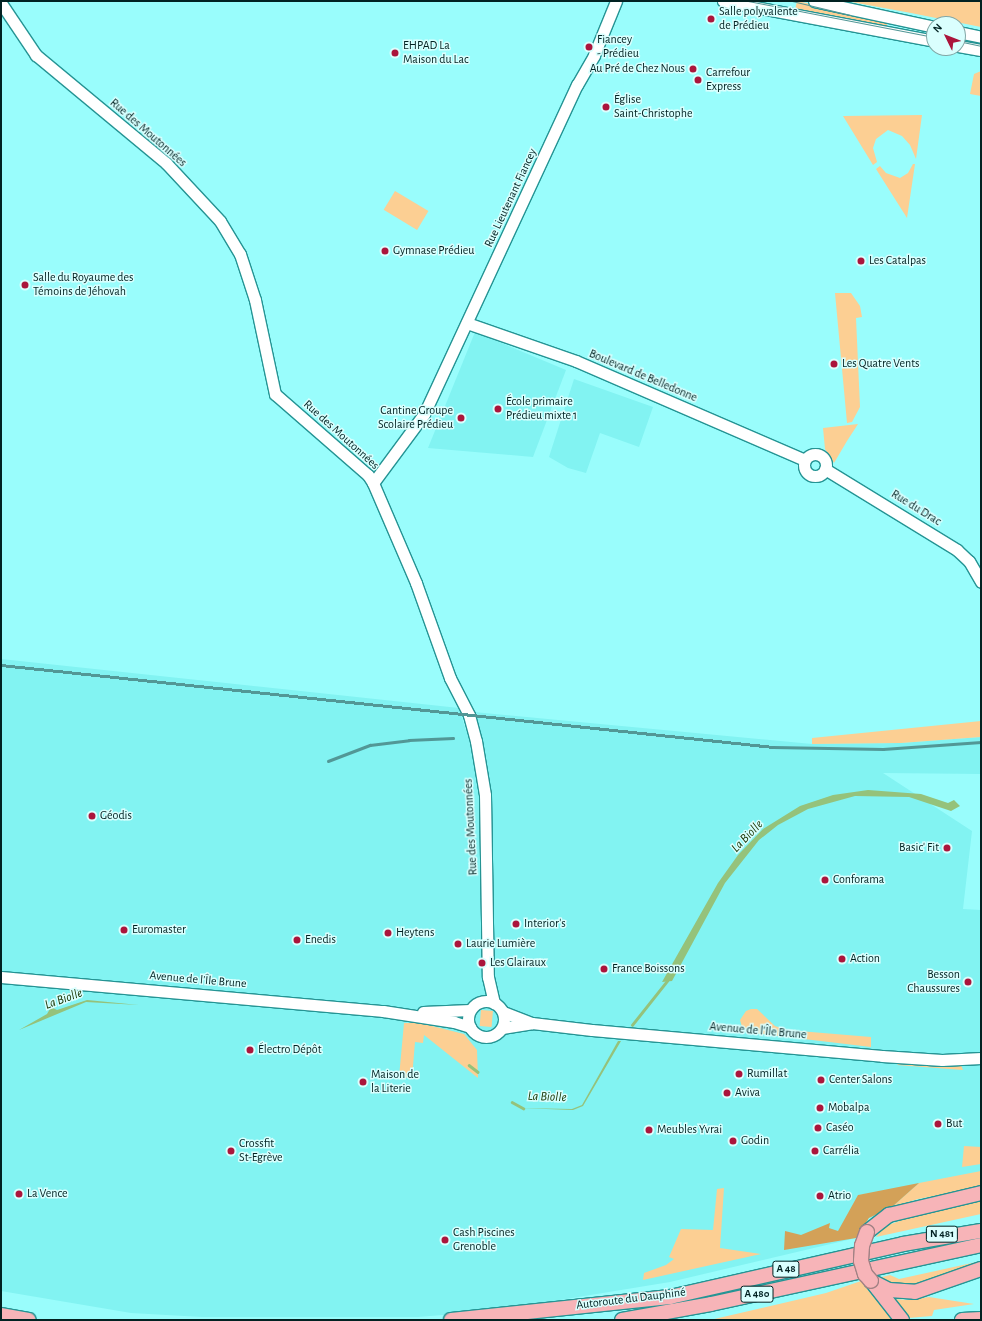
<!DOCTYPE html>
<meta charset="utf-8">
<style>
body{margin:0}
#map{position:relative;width:982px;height:1321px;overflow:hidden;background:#99fdfc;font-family:"Alegreya Sans",sans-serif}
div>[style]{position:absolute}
.built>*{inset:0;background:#82f3f2}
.green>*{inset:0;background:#fccf93;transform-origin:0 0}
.forest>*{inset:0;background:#d3a158}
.water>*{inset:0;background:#95c27b}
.stream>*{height:2.5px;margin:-1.25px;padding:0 1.25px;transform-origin:1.25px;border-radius:1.25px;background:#95c27b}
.roads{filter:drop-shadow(1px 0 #259494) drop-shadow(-1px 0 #259494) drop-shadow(0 1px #259494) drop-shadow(0 -1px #259494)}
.secondary>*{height:11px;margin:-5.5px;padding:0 5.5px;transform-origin:5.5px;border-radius:5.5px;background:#fff}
.secondary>.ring{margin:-5.5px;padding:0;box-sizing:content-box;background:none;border:11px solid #fff;border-radius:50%}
.highway>*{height:14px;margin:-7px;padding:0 7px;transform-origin:7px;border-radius:7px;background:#f7b4b8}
.tram>*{height:1px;margin:-0.5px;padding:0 0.5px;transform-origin:0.5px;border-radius:0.5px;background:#529796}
.rail>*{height:2.5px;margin:-1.25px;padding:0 1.25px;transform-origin:1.25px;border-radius:1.25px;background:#529796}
.bridges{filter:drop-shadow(1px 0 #a18184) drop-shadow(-1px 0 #a18184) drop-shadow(0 1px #a18184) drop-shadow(0 -1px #a18184)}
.highway-bridge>*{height:14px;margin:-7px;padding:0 7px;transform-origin:7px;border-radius:7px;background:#f7b4b8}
.dots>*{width:11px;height:11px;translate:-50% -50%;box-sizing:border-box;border:2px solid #dafffe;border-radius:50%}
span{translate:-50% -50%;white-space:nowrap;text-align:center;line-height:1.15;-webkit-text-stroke:3px #dafffe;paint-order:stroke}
.shield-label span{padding:1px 3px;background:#dafffe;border:1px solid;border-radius:3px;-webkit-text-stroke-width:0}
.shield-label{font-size:11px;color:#012222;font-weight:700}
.poi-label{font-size:12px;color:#012222}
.left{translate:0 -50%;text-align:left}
.right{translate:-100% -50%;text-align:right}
.street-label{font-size:12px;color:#012222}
.water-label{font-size:13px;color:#173301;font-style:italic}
.frame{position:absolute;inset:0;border:2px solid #012222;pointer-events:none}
.north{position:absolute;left:926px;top:16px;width:40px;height:40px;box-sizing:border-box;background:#dafffe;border:1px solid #83a7a6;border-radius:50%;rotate:313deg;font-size:11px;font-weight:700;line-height:16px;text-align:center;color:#012222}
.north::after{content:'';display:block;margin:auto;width:14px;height:18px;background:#ab153c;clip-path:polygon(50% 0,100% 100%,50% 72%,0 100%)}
</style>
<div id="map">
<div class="built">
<div style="clip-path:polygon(475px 332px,566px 370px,533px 457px,428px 448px)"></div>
<div style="clip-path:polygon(574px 379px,653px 407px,639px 447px,600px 433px,586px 473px,568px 468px,549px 457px)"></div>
<div style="clip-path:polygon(1px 659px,459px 708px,466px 731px,480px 728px,474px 712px,812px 744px,901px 743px,981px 737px,981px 774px,883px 773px,972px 831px,963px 909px,981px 910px,981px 1177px,858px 1195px,856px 1238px,670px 1282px,492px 1311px,418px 1317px,202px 1317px,131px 1313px,1px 1291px)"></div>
</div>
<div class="green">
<div style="left:797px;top:1px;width:93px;height:11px;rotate:12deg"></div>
<div style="clip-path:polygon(846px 1px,981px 1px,981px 27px,911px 13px)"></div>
<div style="clip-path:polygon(981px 71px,981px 96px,970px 94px,974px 74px)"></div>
<div style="clip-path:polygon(922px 115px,916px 159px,910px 145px,902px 136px,888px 130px,876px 139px,873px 148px,877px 162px,873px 165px,843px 116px)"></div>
<div style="clip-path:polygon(913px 164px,915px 164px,907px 218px,876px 169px,880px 166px,886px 173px,900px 178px,908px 173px)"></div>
<div style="left:395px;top:191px;width:39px;height:22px;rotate:31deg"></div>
<div style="clip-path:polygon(835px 293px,851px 293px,860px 306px,862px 317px,856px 318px,860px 407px,852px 422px,847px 423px)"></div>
<div style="clip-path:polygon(858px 424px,847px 441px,834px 463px,825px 449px,823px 428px)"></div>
<div style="clip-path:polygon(981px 721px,981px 737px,901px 743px,812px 744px,812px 738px)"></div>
<div style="clip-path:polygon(751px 1009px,757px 1009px,775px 1026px,787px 1030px,871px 1037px,871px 1047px,753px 1033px,742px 1027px,740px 1020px,746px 1011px)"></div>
<div style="left:481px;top:1010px;width:12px;height:16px;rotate:5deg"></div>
<div style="clip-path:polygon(404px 1023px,420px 1023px,464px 1034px,477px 1050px,478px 1078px,424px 1035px,423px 1043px,415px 1042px,412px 1078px,399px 1077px)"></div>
<div style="clip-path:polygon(900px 1062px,961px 1065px,963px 1070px,897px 1065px)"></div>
<div style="clip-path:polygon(964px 1146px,981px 1147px,981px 1164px,962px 1167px)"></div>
<div style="clip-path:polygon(981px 1171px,981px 1187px,918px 1199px,892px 1207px,919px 1183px)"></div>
<div style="clip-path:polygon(724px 1188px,720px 1248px,761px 1254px,643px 1280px,644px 1273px,666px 1265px,674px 1259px,669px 1257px,681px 1229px,713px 1230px,717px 1189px)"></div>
<div style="clip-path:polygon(981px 1200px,981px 1214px,876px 1237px,885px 1226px,908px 1218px)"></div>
<div style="clip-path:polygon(981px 1261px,981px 1264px,929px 1283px,897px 1288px,878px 1278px,890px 1275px,899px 1279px)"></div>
<div style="clip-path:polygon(861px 1281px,892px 1320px,710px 1320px,826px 1293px)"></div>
<div style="clip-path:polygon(929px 1297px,974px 1304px,934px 1310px,932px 1316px,908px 1318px,892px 1299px,910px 1300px)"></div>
</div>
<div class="forest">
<div style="clip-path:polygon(919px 1183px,892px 1207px,869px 1218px,856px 1238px,784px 1250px,785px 1231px,801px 1235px,830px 1223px,829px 1228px,838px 1231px,858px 1195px)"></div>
</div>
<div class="water">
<div style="clip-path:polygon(868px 790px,921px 794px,948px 803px,954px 800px,960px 806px,951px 811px,909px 797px,855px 796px,808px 809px,778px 825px,759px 840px,725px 883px,672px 981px,662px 982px,718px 883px,738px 855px,763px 829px,800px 806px,833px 795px)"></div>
<div style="clip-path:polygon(87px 1000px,139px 1005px,86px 1002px,19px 1030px,47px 1014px,51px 1007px,57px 1010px)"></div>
<div style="clip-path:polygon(618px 1041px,621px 1041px,583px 1106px,573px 1110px,519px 1108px,572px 1109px,582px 1105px)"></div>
</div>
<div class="stream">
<div style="left:632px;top:1025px;width:56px;rotate:-51.5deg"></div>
<div style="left:469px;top:1065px;width:11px;rotate:38deg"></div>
<div style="left:512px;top:1102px;width:13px;rotate:29deg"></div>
</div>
<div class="roads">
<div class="secondary">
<div style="left:723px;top:1px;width:215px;rotate:10.7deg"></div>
<div style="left:814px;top:1px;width:123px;rotate:12.2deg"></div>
<div style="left:1px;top:3px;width:63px;rotate:56.1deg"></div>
<div style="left:36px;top:55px;width:169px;rotate:39.7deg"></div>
<div style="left:166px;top:163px;width:79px;rotate:47deg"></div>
<div style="left:220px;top:221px;width:39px;rotate:59deg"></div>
<div style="left:240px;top:254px;width:48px;rotate:71.9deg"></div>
<div style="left:255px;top:300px;width:96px;rotate:78deg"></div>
<div style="left:275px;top:394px;width:123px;rotate:41.1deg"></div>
<div style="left:368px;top:475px;width:9px;rotate:58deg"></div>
<div style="left:373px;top:483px;width:109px;rotate:66.7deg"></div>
<div style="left:416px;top:583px;width:101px;rotate:70.3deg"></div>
<div style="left:450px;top:678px;width:42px;rotate:62.8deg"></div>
<div style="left:469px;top:715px;width:27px;rotate:75deg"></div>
<div style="left:476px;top:741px;width:55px;rotate:80.5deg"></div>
<div style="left:485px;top:795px;width:182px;rotate:89.1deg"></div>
<div style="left:488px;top:977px;width:27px;rotate:77deg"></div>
<div style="left:958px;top:32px;width:24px;rotate:12deg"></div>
<div style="left:958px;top:46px;width:23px;rotate:10deg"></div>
<div style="left:467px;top:323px;width:115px;rotate:19.2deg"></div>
<div style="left:576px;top:361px;width:249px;rotate:23.4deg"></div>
<div class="ring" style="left:804px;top:454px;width:11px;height:11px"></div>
<div style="left:825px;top:469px;width:155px;rotate:31.5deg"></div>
<div style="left:957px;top:550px;width:16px;rotate:43deg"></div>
<div style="left:969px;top:561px;width:24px;rotate:60deg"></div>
<div style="left:373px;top:483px;width:86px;rotate:-53.5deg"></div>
<div style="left:424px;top:414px;width:363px;rotate:-65.1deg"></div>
<div style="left:577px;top:85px;width:34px;rotate:-60deg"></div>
<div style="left:594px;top:55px;width:58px;rotate:-67.8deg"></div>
<div style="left:1px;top:977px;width:384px;rotate:5.1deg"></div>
<div style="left:383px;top:1011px;width:72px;rotate:8.8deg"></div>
<div style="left:454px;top:1022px;width:17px;rotate:17deg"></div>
<div class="ring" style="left:468px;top:1001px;width:25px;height:25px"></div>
<div style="left:423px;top:1012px;width:47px;rotate:-2.4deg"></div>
<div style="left:503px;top:1012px;width:31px;rotate:21deg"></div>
<div style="left:532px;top:1023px;width:60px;rotate:6.7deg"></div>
<div style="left:592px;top:1030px;width:291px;rotate:5.1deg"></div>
<div style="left:882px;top:1056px;width:60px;rotate:3.8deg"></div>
<div style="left:942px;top:1060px;width:39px;rotate:-3deg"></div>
<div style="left:502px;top:1028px;width:30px;rotate:-9deg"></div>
</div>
<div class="highway">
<div style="left:867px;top:1232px;width:28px;rotate:-38deg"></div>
<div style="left:889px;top:1215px;width:95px;rotate:-13.4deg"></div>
<div style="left:871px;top:1281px;width:20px;rotate:27deg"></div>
<div style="left:889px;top:1290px;width:26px;rotate:4deg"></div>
<div style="left:915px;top:1292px;width:70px;rotate:-19.2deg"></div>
<div style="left:873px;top:1283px;width:47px;rotate:51.9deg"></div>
<div style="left:1px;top:1315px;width:28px;rotate:10deg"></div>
<div style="left:451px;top:1320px;width:220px;rotate:-6deg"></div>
<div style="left:670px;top:1297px;width:239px;rotate:-12.8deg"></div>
<div style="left:903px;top:1244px;width:79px;rotate:-9.5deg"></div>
<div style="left:622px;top:1320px;width:90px;rotate:-10.2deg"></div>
<div style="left:711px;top:1304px;width:276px;rotate:-12.3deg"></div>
<div style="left:962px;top:1320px;width:19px;rotate:-3deg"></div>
</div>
</div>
<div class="tram">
<div style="left:748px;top:1px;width:189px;rotate:11deg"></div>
<div style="left:792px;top:1px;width:60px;rotate:13.6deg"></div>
<div style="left:958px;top:41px;width:24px;rotate:12deg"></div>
</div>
<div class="rail">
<div style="left:1px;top:665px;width:776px;rotate:6.06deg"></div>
<div style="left:773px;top:747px;width:110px;rotate:1deg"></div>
<div style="left:883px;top:749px;width:98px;rotate:-4.1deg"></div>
<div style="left:328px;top:761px;width:45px;rotate:-20.9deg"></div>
<div style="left:370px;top:745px;width:39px;rotate:-7deg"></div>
<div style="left:409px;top:740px;width:44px;rotate:-2.6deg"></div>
</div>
<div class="bridges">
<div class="highway-bridge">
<div style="left:867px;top:1232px;width:15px;rotate:110deg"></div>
<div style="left:862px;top:1246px;width:15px;rotate:94deg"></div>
<div style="left:861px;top:1261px;width:14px;rotate:73deg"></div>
<div style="left:865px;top:1274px;width:9px;rotate:49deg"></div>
</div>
</div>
<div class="dots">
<div style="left:711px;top:19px;background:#ab153c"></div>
<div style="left:589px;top:47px;background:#ab153c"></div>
<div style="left:395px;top:53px;background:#ab153c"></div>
<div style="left:693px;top:69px;background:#ab153c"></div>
<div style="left:698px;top:80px;background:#ab153c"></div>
<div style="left:606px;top:107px;background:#ab153c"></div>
<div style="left:385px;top:251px;background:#ab153c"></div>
<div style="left:861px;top:261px;background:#ab153c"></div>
<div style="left:25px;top:285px;background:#ab153c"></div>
<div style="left:834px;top:364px;background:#ab153c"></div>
<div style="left:498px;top:409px;background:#ab153c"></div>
<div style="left:461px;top:418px;background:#ab153c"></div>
<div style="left:92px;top:816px;background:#ab153c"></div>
<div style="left:947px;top:848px;background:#ab153c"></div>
<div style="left:825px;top:880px;background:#ab153c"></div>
<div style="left:516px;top:924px;background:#ab153c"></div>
<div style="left:124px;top:930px;background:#ab153c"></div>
<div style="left:388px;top:933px;background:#ab153c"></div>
<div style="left:297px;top:940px;background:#ab153c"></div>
<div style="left:458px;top:944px;background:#ab153c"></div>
<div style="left:842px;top:959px;background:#ab153c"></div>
<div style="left:482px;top:963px;background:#ab153c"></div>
<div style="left:604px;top:969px;background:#ab153c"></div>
<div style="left:968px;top:982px;background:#ab153c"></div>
<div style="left:250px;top:1050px;background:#ab153c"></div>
<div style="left:739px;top:1074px;background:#ab153c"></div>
<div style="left:821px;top:1080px;background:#ab153c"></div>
<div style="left:363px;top:1082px;background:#ab153c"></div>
<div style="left:727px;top:1093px;background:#ab153c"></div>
<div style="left:820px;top:1108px;background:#ab153c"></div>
<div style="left:938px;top:1124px;background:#ab153c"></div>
<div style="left:818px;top:1128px;background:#ab153c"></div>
<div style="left:649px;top:1130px;background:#ab153c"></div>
<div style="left:733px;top:1141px;background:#ab153c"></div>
<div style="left:231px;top:1151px;background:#ab153c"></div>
<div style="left:815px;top:1151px;background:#ab153c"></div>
<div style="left:19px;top:1194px;background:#ab153c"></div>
<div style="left:820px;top:1196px;background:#ab153c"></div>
<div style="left:445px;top:1240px;background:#ab153c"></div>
</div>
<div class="shield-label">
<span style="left:942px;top:1234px">N 481</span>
<span style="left:786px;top:1269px">A 48</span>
<span style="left:757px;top:1294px">A 480</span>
</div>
<div class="poi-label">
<span class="left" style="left:719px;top:19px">Salle polyvalente<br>de Prédieu</span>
<span class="left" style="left:597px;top:47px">Fiancey<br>- Prédieu</span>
<span class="left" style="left:403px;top:53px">EHPAD La<br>Maison du Lac</span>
<span class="right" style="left:685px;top:69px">Au Pré de Chez Nous</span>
<span class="left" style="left:706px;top:80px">Carrefour<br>Express</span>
<span class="left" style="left:614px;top:107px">Église<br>Saint-Christophe</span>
<span class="left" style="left:393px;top:251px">Gymnase Prédieu</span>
<span class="left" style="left:869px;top:261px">Les Catalpas</span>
<span class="left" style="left:33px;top:285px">Salle du Royaume des<br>Témoins de Jéhovah</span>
<span class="left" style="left:842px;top:364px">Les Quatre Vents</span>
<span class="left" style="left:506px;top:409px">École primaire<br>Prédieu mixte 1</span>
<span class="right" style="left:453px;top:418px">Cantine Groupe<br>Scolaire Prédieu</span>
<span class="left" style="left:100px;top:816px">Géodis</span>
<span class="right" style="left:939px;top:848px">Basic' Fit</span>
<span class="left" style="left:833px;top:880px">Conforama</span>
<span class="left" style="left:524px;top:924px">Interior's</span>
<span class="left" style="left:132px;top:930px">Euromaster</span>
<span class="left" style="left:396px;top:933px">Heytens</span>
<span class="left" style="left:305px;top:940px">Enedis</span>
<span class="left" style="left:466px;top:944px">Laurie Lumière</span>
<span class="left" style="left:850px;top:959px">Action</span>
<span class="left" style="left:490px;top:963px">Les Glairaux</span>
<span class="left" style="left:612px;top:969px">France Boissons</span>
<span class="right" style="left:960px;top:982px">Besson<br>Chaussures</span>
<span class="left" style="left:258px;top:1050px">Électro Dépôt</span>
<span class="left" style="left:747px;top:1074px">Rumillat</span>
<span class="left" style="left:371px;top:1082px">Maison de<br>la Literie</span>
<span class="left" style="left:829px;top:1080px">Center Salons</span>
<span class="left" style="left:735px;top:1093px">Aviva</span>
<span class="left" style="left:828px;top:1108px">Mobalpa</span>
<span class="left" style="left:946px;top:1124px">But</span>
<span class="left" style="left:826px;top:1128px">Caséo</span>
<span class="left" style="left:657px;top:1130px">Meubles Yvrai</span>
<span class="left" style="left:741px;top:1141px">Godin</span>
<span class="left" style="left:239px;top:1151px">Crossfit<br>St-Egrève</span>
<span class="left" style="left:823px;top:1151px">Carrélia</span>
<span class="left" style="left:27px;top:1194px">La Vence</span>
<span class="left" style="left:828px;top:1196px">Atrio</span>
<span class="left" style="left:453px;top:1240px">Cash Piscines<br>Grenoble</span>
</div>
<div class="street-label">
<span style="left:148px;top:133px;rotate:41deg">Rue des Moutonnées</span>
<span style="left:511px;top:198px;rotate:-65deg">Rue Lieutenant Fiancey</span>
<span style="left:643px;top:376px;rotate:23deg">Boulevard de Belledonne</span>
<span style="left:341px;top:435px;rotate:42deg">Rue des Moutonnées</span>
<span style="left:916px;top:508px;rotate:32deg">Rue du Drac</span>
<span style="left:471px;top:827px;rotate:-93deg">Rue des Moutonnées</span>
<span style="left:198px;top:980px;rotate:5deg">Avenue de l'Île Brune</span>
<span style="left:758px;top:1031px;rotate:5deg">Avenue de l'Île Brune</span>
<span style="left:631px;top:1299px;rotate:-7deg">Autoroute du Dauphiné</span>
</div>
<div class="water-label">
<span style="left:748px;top:837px;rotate:-46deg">La Biolle</span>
<span style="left:64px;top:1000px;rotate:-20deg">La Biolle</span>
<span style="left:547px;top:1098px;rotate:2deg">La Biolle</span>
</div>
<div class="frame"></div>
<div class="north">N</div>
</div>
